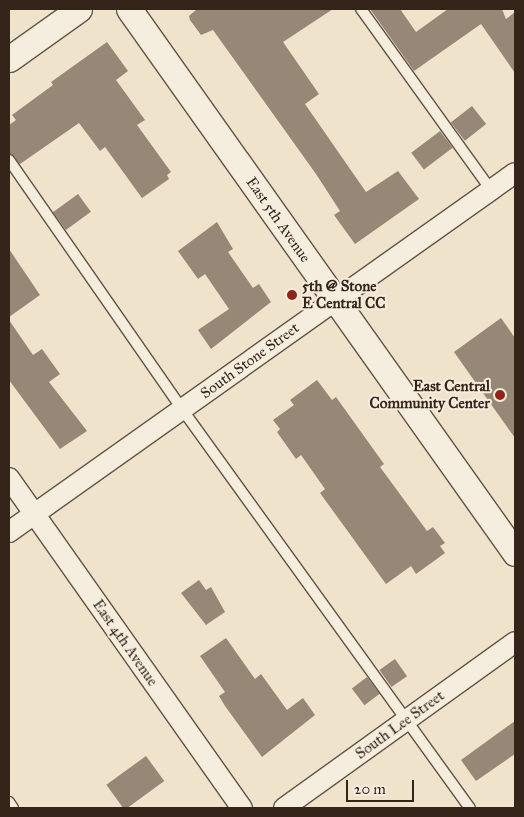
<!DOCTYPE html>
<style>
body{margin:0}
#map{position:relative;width:524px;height:817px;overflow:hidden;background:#f0e3cb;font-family:"IM FELL Great Primer",serif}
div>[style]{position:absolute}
.building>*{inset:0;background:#968776;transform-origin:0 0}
.roads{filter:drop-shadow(1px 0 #645446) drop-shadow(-1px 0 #645446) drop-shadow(0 1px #645446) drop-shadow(0 -1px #645446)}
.service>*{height:10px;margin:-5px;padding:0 5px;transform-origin:5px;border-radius:5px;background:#f5eddd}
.minor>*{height:20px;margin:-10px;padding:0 10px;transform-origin:10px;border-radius:10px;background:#f5eddd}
.tertiary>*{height:25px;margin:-12.5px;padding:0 12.5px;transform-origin:12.5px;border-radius:12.5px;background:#f5eddd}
.dots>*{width:14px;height:14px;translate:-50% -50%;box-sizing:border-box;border:2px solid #f5eddd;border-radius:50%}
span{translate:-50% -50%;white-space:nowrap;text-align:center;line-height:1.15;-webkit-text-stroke:4px #f5eddd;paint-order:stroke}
.street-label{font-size:15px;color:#35241a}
.poi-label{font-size:15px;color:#35241a;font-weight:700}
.left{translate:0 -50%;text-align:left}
.right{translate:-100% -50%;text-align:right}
.frame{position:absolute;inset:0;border:10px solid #35241a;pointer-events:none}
.scale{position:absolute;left:346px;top:780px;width:68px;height:22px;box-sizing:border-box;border:2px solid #35241a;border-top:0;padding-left:6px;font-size:15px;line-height:18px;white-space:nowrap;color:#35241a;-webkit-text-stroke:4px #f5eddd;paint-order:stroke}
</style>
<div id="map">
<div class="building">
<div style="clip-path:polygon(197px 9px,333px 9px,283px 42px,319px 94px,305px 104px,366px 192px,398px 171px,419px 199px,355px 244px,334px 215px,340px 211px,316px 174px,213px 30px,201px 35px,190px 20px,189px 16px)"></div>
<div style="clip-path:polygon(370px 9px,400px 9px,416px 32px,448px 9px,502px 9px,506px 19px,515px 12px,515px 73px,481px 24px,414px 71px)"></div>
<div style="clip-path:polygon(107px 42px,128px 71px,116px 80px,145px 120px,137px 125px,171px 172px,167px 175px,169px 179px,142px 198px,105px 147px,100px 151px,79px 123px,20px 164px,9px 153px,9px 125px,16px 120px,12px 115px,53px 85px,51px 82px)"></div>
<div style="left:472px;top:106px;width:23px;height:27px;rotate:52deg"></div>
<div style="left:440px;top:131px;width:21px;height:36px;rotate:53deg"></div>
<div style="left:78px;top:194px;width:22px;height:31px;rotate:54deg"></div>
<div style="clip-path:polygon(217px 222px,233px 249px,228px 252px,253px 288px,259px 284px,271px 302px,211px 349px,198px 330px,229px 309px,205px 274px,198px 279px,178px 251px)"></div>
<div style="clip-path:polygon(9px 249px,40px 295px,9px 317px)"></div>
<div style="clip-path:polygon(501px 318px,515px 338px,515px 438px,454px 352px)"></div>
<div style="clip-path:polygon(9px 320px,33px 355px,42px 349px,60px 374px,49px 382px,87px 431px,60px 449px,9px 380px)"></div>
<div style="clip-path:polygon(317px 380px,332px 400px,336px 397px,384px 464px,380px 467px,427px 531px,433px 527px,445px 543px,440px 546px,445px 553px,416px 574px,411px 566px,386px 584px,320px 493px,325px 489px,301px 455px,296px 459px,277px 432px,280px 429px,273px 420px,294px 405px,290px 400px)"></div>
<div style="clip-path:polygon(199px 580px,206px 590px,211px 587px,225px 612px,206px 625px,181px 593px)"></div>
<div style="clip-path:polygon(226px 638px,255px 679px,261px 674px,287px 710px,303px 698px,315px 715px,262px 757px,225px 706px,219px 696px,225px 692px,200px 656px)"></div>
<div style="left:395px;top:659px;width:21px;height:19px;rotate:55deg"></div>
<div style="left:367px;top:677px;width:21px;height:19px;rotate:53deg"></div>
<div style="clip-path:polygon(515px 721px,515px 754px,476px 781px,461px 760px)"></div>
<div style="left:146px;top:756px;width:31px;height:49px;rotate:54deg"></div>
</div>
<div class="roads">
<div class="service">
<div style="left:361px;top:9px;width:223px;rotate:54.3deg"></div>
<div style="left:9px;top:160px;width:303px;rotate:55.2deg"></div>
<div style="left:182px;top:409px;width:492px;rotate:54.2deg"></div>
<div style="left:9px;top:802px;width:7px;rotate:56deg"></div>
</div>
<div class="minor">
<div style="left:9px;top:478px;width:404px;rotate:54.8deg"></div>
<div style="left:9px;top:532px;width:620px;rotate:-35.36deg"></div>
<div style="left:284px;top:808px;width:284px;rotate:-35.7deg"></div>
</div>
<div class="tertiary">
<div style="left:129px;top:9px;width:667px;rotate:54.64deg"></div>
<div style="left:9px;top:59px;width:86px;rotate:-35.5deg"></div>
</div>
</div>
<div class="dots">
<div style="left:292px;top:295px;background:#8f2418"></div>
<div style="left:500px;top:395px;background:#8f2418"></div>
</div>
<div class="street-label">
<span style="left:278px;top:220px;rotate:55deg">East 5th Avenue</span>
<span style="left:250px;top:361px;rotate:-36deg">South Stone Street</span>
<span style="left:125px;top:643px;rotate:55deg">East 4th Avenue</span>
<span style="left:400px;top:725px;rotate:-36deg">South Lee Street</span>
</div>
<div class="poi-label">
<span class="left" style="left:302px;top:295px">5th @ Stone<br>E Central CC</span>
<span class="right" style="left:490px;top:395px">East Central<br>Community Center</span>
</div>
<div class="frame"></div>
<div class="scale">20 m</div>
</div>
